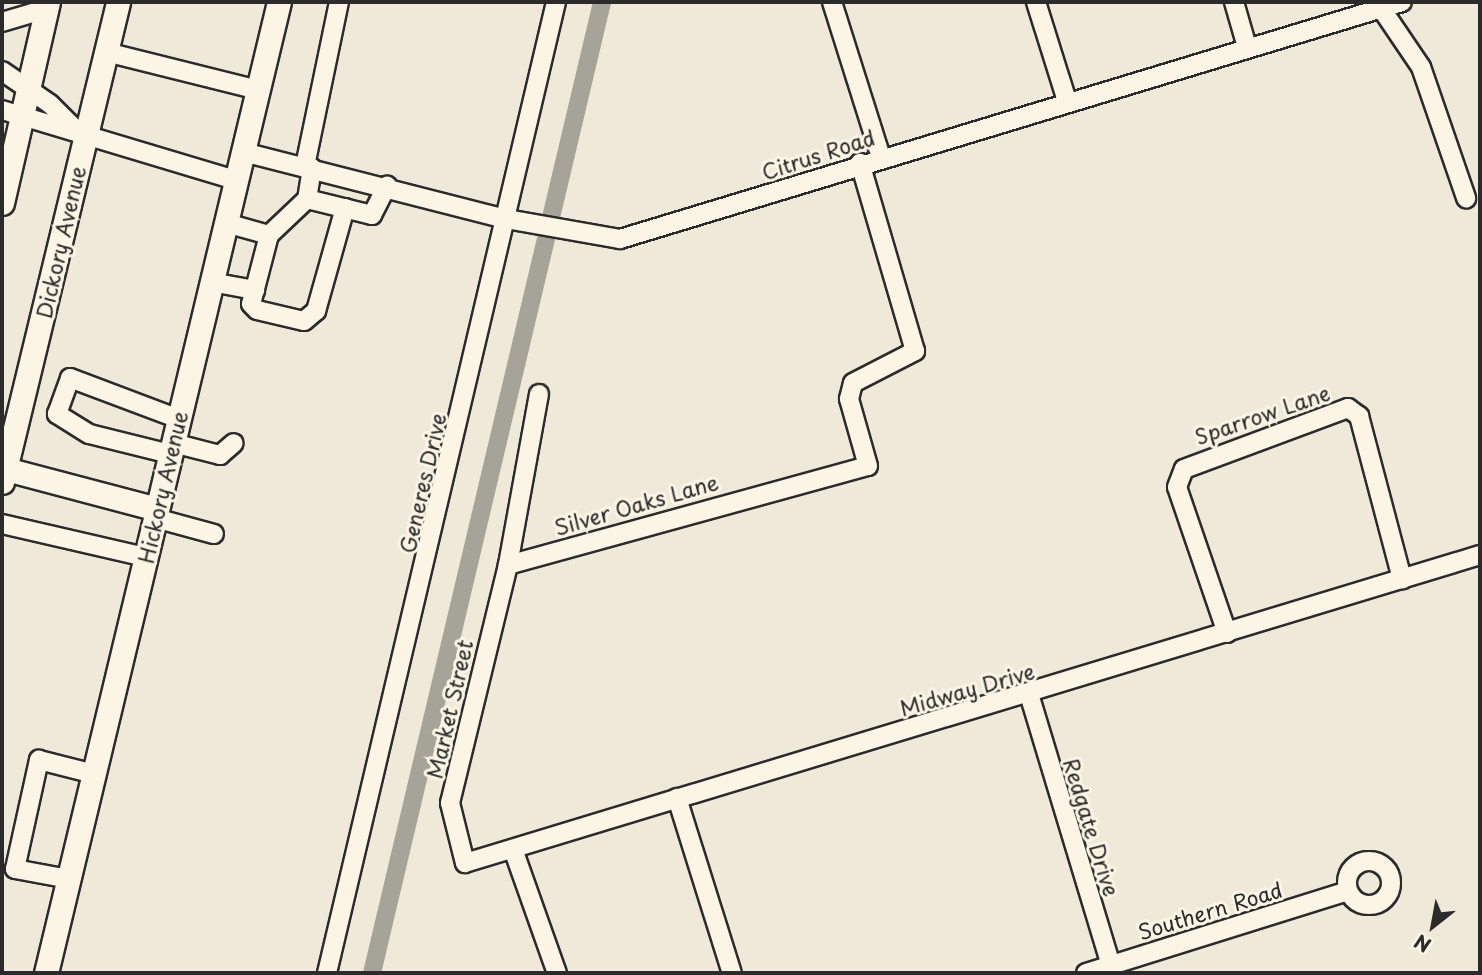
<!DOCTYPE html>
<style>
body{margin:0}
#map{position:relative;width:1482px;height:975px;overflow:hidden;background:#efe9da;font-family:"Playpen Sans",sans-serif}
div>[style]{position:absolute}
.canal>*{height:18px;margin:-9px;padding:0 9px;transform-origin:9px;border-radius:9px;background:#a6a399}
.roads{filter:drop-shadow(2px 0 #2b2b2b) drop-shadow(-2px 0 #2b2b2b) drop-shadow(0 2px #2b2b2b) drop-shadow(0 -2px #2b2b2b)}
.minor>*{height:18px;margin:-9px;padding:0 9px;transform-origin:9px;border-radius:9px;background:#fcf5e5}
.minor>.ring{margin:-9px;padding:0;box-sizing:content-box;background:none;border:18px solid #fcf5e5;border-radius:50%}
.major>*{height:23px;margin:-11.5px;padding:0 11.5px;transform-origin:11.5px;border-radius:11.5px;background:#fcf5e5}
span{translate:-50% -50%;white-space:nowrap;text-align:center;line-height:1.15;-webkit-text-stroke:6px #fcf5e5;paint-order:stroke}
.street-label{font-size:21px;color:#2b2b2b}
.frame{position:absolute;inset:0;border:4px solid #2b2b2b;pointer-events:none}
.north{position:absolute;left:1398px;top:891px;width:70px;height:70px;-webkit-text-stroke:5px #fcf5e5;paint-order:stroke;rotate:211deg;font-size:19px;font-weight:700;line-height:28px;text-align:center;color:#2b2b2b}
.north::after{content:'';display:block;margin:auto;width:24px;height:32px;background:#2b2b2b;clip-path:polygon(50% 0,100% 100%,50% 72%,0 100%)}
</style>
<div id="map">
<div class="canal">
<div style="left:372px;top:973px;width:998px;rotate:-76.67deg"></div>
</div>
<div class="roads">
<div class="minor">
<div style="left:832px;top:2px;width:163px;rotate:72.5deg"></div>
<div style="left:1036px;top:2px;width:104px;rotate:72.6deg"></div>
<div style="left:1234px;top:2px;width:47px;rotate:73.9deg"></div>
<div style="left:1381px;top:8px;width:71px;rotate:55.9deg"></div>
<div style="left:1421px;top:67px;width:139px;rotate:71deg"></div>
<div style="left:2px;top:22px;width:46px;rotate:-16.5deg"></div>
<div style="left:106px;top:52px;width:157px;rotate:14deg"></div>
<div style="left:2px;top:71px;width:58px;rotate:34.5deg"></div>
<div style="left:50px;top:104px;width:42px;rotate:45deg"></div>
<div style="left:2px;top:110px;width:244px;rotate:16.7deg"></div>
<div style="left:243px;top:152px;width:271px;rotate:14.3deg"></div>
<div style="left:506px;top:219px;width:116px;rotate:10deg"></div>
<div style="left:620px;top:239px;width:817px;rotate:-16.86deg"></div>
<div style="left:305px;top:166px;width:167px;rotate:-78.3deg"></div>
<div style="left:312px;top:168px;width:31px;rotate:99deg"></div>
<div style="left:307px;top:199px;width:67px;rotate:13.8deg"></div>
<div style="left:372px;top:215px;width:33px;rotate:-63deg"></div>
<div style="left:307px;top:199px;width:52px;rotate:136.5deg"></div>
<div style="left:269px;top:235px;width:71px;rotate:104.6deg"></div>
<div style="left:251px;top:304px;width:8px;rotate:45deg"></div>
<div style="left:257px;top:310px;width:48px;rotate:13.2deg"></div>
<div style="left:304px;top:321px;width:16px;rotate:-40deg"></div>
<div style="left:316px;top:311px;width:107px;rotate:-74.3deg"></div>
<div style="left:226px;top:223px;width:45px;rotate:15.6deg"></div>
<div style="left:211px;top:282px;width:45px;rotate:10.3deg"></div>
<div style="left:539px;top:394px;width:174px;rotate:100.3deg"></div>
<div style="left:508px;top:565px;width:245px;rotate:103.7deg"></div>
<div style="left:450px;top:803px;width:62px;rotate:76deg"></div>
<div style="left:465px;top:863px;width:1061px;rotate:-16.88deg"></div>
<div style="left:173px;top:443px;width:49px;rotate:14.3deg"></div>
<div style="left:220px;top:455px;width:18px;rotate:-41deg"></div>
<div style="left:170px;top:454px;width:83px;rotate:-166.1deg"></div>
<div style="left:89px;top:434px;width:38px;rotate:-148deg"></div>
<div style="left:57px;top:414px;width:38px;rotate:-70deg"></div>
<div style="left:70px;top:378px;width:116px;rotate:20.6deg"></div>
<div style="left:155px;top:518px;width:61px;rotate:15.2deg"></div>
<div style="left:2px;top:524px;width:147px;rotate:13deg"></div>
<div style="left:508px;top:565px;width:373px;rotate:-15.4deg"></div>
<div style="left:868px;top:466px;width:70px;rotate:-105.8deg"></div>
<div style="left:849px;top:399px;width:16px;rotate:-76deg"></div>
<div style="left:853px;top:383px;width:70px;rotate:-27.3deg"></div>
<div style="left:915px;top:351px;width:196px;rotate:-106.3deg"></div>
<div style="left:1227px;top:633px;width:154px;rotate:-108.9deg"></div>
<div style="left:1177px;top:487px;width:19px;rotate:-69deg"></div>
<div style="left:1184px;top:469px;width:175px;rotate:-20.4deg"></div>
<div style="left:1348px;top:408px;width:14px;rotate:36deg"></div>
<div style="left:1359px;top:416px;width:169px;rotate:75.2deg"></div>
<div style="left:1029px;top:694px;width:291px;rotate:73.2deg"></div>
<div style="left:677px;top:798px;width:183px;rotate:72.6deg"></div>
<div style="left:513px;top:849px;width:132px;rotate:70.5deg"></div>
<div class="ring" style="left:1347px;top:861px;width:26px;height:26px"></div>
<div style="left:69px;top:879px;width:55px;rotate:-169.5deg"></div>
<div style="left:15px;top:869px;width:112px;rotate:-77.6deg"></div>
<div style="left:39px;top:760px;width:57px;rotate:14.3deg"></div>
<div style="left:327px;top:973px;width:998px;rotate:-76.73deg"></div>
<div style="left:1086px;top:973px;width:274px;rotate:-17.4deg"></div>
</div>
<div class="major">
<div style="left:2px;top:203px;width:206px;rotate:-77.1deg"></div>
<div style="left:2px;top:468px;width:160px;rotate:14.8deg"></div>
<div style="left:2px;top:482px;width:494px;rotate:-76.4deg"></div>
<div style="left:46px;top:973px;width:999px;rotate:-76.51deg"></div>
</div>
</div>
<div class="street-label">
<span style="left:818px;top:154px;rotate:-18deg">Citrus Road</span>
<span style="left:60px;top:242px;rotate:-77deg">Dickory Avenue</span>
<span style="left:1262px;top:414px;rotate:-19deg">Sparrow Lane</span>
<span style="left:422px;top:483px;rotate:-77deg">Generes Drive</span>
<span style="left:162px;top:487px;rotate:-77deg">Hickory Avenue</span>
<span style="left:636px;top:504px;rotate:-16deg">Silver Oaks Lane</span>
<span style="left:967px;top:689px;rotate:-16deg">Midway Drive</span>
<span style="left:449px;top:709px;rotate:-77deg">Market Street</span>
<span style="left:1092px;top:827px;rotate:73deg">Redgate Drive</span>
<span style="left:1210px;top:910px;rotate:-17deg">Southern Road</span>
</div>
<div class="frame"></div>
<div class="north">N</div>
</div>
